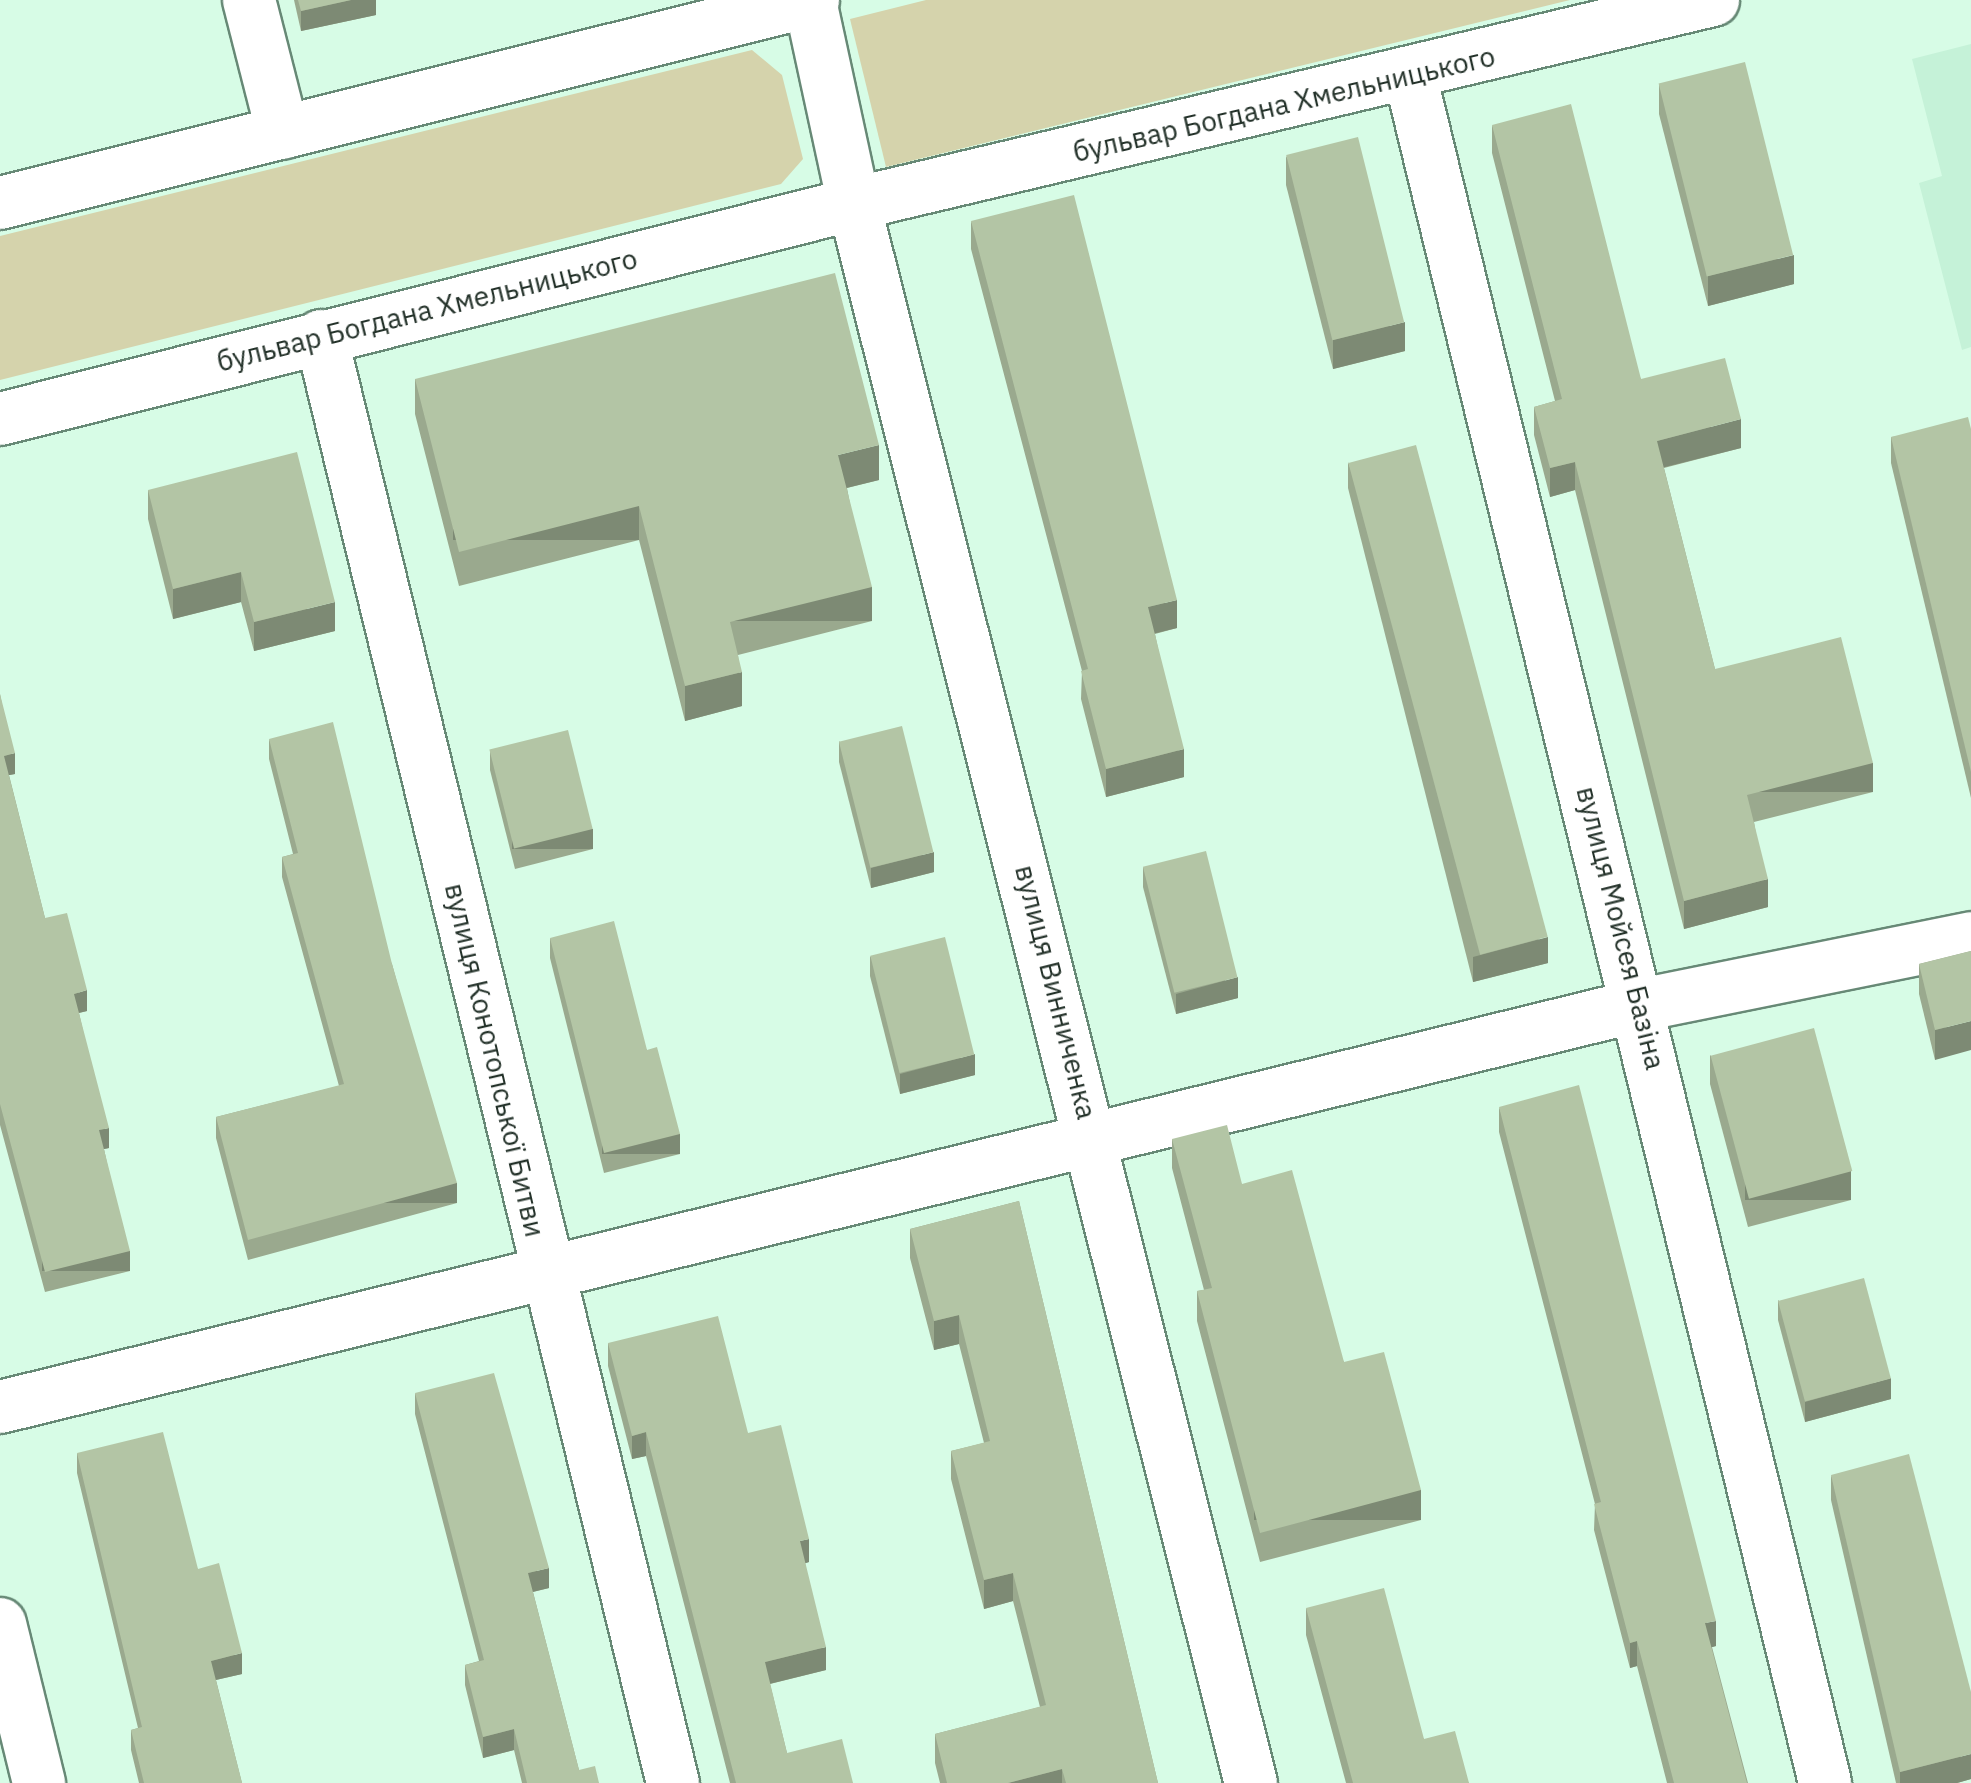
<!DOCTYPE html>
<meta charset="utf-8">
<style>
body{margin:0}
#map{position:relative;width:1971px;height:1783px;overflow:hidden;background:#d7fce6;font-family:"IBM Plex Sans",sans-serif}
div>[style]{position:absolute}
.built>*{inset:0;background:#c5f2d8}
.green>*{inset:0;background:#d5d3ac}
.roads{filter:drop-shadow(2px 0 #678976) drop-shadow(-2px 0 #678976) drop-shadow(0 2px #678976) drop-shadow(0 -2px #678976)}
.street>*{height:52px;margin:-26px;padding:0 26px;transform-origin:26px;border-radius:26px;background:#fff}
.wall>*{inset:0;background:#9aa98e}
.shaded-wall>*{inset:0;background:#7d8a74;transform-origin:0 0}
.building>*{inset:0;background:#b3c5a5;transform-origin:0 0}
span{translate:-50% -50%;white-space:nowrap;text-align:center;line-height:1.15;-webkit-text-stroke:8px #fff;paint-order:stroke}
.street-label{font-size:28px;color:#24322a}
</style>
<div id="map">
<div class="built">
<div style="clip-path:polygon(1971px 44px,1971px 347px,1962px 350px,1919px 183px,1942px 176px,1912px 59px)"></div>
</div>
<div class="green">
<div style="clip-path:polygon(926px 0,1570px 0,886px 167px,850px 19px)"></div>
<div style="clip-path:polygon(752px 50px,782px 75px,803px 159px,781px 184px,0 380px,0 236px)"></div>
</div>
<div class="roads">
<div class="street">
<div style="left:249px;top:0;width:137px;rotate:75.7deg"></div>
<div style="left:810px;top:1px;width:208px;rotate:77.8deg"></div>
<div style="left:854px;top:204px;width:1628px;rotate:75.89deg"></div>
<div style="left:1410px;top:75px;width:1758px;rotate:76.34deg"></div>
<div style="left:0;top:203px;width:838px;rotate:-14.02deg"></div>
<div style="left:321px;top:336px;width:1489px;rotate:76.33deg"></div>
<div style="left:0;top:419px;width:881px;rotate:-14.13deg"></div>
<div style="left:854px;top:204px;width:883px;rotate:-13.36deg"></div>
<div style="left:0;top:1407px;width:1689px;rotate:-13.77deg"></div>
<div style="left:1640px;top:1005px;width:338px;rotate:-11.4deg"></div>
<div style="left:0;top:1624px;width:164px;rotate:76.2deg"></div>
</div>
</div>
<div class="wall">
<div style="clip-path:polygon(294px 0,376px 0,376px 15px,301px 31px)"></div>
<div style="clip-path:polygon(1659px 84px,1794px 284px,1708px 306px,1659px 114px)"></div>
<div style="clip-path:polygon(1492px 125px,1641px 379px,1741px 448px,1664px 468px,1715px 669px,1873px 792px,1754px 822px,1768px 907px,1684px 929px,1575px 490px,1550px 497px,1534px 435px,1534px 407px,1555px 401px,1492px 153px)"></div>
<div style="clip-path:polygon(1286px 156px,1405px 351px,1333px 369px,1286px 185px)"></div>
<div style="clip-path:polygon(971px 221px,1177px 628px,1155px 634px,1184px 777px,1106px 797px,1081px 699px,1082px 671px,971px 249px)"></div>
<div style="clip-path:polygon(415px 379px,879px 480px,847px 488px,872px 621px,738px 655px,742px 706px,685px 721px,639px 540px,459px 586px,415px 414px)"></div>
<div style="clip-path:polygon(1971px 429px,1971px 798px,1891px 463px,1891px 437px)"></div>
<div style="clip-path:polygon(1348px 462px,1548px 963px,1473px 982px,1348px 488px)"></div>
<div style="clip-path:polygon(148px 490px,335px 631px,254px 651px,241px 602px,173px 619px,148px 519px)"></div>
<div style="clip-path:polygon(0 694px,15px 774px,9px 775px,45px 918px,87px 1011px,79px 1013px,109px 1148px,104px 1149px,130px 1271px,45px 1292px,0 1125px)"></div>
<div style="clip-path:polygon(269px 739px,392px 964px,457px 1203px,248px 1260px,216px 1138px,216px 1117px,339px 1086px,282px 877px,282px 857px,293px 854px,269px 759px)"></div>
<div style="clip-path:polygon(839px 741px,934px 872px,871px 888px,839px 762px)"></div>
<div style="clip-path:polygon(490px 750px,593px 849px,515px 869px,490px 770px)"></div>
<div style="clip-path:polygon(1143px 867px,1238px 998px,1176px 1014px,1143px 887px)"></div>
<div style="clip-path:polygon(550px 938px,647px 1050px,680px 1154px,604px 1173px,550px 958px)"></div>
<div style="clip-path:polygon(1971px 951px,1935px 1060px,1919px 994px,1919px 964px)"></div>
<div style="clip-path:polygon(870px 956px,975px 1075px,900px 1094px,870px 976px)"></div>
<div style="clip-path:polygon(1710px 1055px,1851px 1200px,1748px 1227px,1710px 1084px)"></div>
<div style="clip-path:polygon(1499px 1107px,1716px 1646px,1712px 1647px,1748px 1783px,1667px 1783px,1637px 1666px,1630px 1668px,1594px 1530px,1595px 1504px,1499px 1132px)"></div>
<div style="clip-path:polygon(1172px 1139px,1242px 1184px,1344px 1362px,1421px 1520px,1260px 1562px,1197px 1321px,1197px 1291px,1204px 1290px,1172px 1168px)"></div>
<div style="clip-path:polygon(1019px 1201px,1158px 1783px,940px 1783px,935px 1763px,935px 1734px,1040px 1707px,1013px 1601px,984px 1609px,951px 1479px,951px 1451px,984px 1443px,959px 1344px,934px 1350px,910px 1258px,910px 1229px)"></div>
<div style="clip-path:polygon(1778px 1300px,1891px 1399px,1805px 1422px,1778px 1320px)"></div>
<div style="clip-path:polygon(608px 1343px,748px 1433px,809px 1562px,805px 1563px,826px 1670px,770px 1684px,787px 1753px,853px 1783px,730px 1783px,646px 1456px,632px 1459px,608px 1366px)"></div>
<div style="clip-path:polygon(415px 1393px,549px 1588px,533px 1592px,579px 1770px,599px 1783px,522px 1783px,514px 1750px,483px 1758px,465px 1685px,465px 1665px,479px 1661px,415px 1414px)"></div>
<div style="clip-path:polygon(77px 1453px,198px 1569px,242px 1674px,216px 1680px,242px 1783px,139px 1783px,131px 1750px,131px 1730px,138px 1728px,77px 1473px)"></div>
<div style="clip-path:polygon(1831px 1475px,1971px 1779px,1957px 1783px,1896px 1783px,1831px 1500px)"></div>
<div style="clip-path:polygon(1306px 1608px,1424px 1739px,1469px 1783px,1346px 1783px,1306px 1635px)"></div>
</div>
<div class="shaded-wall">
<div style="clip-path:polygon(351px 0,376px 0,376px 15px,301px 31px,301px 11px)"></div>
<div style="clip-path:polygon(1794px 255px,1794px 284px,1708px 306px,1708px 276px)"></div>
<div style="clip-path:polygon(1405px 322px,1405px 351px,1333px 369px,1333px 340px)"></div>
<div style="clip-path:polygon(1741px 419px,1741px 448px,1657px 469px,1657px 441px)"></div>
<div style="clip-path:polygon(879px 445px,879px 480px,838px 490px,838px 455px)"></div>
<div style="clip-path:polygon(1575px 462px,1575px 490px,1550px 497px,1550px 468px)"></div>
<div style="left:639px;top:506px;width:34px;height:186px;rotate:90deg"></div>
<div style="clip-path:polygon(241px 572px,241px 602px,173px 619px,173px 589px)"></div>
<div style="left:872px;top:587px;width:34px;height:146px;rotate:90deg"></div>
<div style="clip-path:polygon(1177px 600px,1177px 628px,1148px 635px,1148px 607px)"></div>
<div style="clip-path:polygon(335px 602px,335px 631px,254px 651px,254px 622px)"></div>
<div style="clip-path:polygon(742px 672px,742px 706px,685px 721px,685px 686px)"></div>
<div style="clip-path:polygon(1184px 749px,1184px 777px,1106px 797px,1106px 769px)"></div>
<div style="clip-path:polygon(15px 753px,15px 774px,4px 776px,4px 756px)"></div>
<div style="left:1873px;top:763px;width:29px;height:130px;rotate:90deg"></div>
<div style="left:593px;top:829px;width:20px;height:81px;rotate:90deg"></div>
<div style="clip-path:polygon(934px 852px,934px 872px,871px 888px,871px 868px)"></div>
<div style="clip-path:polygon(1768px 879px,1768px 907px,1684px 929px,1684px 901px)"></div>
<div style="clip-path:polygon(1548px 937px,1548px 963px,1473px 982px,1473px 957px)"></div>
<div style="clip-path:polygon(1238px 977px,1238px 998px,1176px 1014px,1176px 994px)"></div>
<div style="clip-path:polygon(87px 990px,87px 1011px,74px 1014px,74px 994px)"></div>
<div style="clip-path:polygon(1971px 1021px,1971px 1050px,1935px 1060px,1935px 1030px)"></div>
<div style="clip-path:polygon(975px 1054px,975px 1075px,900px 1094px,900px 1074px)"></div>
<div style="clip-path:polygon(109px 1128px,109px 1148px,99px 1150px,99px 1130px)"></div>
<div style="left:680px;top:1134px;width:20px;height:78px;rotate:90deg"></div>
<div style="left:1851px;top:1171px;width:29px;height:106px;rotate:90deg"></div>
<div style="left:457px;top:1183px;width:20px;height:217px;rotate:90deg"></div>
<div style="left:130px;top:1251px;width:20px;height:88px;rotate:90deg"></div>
<div style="clip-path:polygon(959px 1315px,959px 1344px,934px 1350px,934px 1321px)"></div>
<div style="clip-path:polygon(1891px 1378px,1891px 1399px,1805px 1422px,1805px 1402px)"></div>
<div style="clip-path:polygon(646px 1432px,646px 1456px,632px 1459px,632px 1436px)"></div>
<div style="left:1421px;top:1490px;width:30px;height:167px;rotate:90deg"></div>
<div style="clip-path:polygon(809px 1539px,809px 1562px,800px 1565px,800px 1541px)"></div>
<div style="clip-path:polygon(549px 1568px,549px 1588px,528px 1593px,528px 1573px)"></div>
<div style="clip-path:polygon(1013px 1573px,1013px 1601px,984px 1609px,984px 1580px)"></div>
<div style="clip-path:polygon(1716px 1621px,1716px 1646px,1705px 1649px,1705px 1623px)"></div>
<div style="clip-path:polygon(1637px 1641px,1637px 1666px,1630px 1668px,1630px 1643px)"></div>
<div style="clip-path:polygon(826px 1647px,826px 1670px,765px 1685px,765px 1662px)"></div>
<div style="clip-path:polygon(242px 1653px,242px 1674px,211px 1681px,211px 1661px)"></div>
<div style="clip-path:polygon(514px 1729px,514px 1750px,483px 1758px,483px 1737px)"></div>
<div style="clip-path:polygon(1971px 1754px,1971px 1779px,1957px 1783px,1900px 1783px,1900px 1772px)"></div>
<div style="clip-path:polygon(1062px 1769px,1062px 1783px,1008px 1783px)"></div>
</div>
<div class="building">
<div style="clip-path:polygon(298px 0,351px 0,301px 11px)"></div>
<div style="left:1745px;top:62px;width:199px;height:89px;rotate:76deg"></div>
<div style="clip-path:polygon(1571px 104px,1641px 379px,1725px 358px,1741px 419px,1657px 441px,1715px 669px,1841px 637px,1873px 763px,1747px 795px,1768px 879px,1684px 901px,1575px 462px,1550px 468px,1534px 407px,1562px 399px,1492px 125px)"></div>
<div style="left:1358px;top:137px;width:191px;height:74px;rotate:76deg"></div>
<div style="clip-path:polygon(1074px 195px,1177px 600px,1148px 607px,1184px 749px,1106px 769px,1081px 671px,1088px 669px,971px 221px)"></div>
<div style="clip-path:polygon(835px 273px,879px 445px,838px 455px,872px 587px,730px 622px,742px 672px,685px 686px,639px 506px,459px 552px,415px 379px)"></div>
<div style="clip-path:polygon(1968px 417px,1971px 429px,1971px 772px,1891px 437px)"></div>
<div style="left:1416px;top:445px;width:509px;height:70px;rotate:75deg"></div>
<div style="clip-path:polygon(297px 452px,335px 602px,254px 622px,241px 572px,173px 589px,148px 490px)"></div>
<div style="clip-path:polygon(0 694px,15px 753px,4px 756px,45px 918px,67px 913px,87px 990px,74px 994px,109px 1128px,99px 1130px,130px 1251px,45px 1272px,0 1104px)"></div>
<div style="clip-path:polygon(333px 722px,392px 964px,457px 1183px,248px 1240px,216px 1117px,344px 1084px,282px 857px,298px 853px,269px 739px)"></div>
<div style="left:902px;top:726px;width:130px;height:65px;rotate:76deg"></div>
<div style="left:568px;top:730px;width:102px;height:81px;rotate:76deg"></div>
<div style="left:1206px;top:851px;width:130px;height:65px;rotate:76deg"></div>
<div style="clip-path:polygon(614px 921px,647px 1050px,657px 1047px,680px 1134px,604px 1153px,550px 938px)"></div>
<div style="left:945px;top:937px;width:121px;height:77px;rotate:76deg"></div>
<div style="clip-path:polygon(1971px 951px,1971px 1021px,1935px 1030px,1919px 964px)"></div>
<div style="left:1814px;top:1028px;width:148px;height:107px;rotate:75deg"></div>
<div style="clip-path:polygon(1579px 1085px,1716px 1621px,1705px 1623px,1747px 1783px,1674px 1783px,1637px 1641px,1630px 1643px,1594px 1504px,1601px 1502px,1499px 1107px)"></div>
<div style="clip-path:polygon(1227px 1125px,1242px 1184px,1292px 1170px,1344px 1362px,1384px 1352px,1421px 1490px,1260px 1533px,1197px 1291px,1212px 1288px,1172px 1139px)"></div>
<div style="clip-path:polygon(1019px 1201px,1158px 1783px,1066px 1783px,1062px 1769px,1008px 1783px,947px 1783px,935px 1734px,1046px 1705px,1013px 1573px,984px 1580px,951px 1451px,990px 1441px,959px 1315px,934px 1321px,910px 1229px)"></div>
<div style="left:1864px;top:1278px;width:104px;height:89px;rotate:75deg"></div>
<div style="clip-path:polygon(718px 1316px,748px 1433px,781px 1425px,809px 1539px,800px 1541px,826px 1647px,765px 1662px,787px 1753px,842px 1739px,853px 1783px,736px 1783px,646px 1432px,632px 1436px,608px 1343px)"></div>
<div style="clip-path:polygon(494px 1373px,549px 1568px,528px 1573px,579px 1770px,595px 1766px,599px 1783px,527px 1783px,514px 1729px,483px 1737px,465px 1665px,484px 1660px,415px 1393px)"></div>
<div style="clip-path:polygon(163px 1432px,198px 1569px,219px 1563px,242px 1653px,211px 1661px,242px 1783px,144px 1783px,131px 1730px,142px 1727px,77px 1453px)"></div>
<div style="clip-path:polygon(1909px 1454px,1971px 1692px,1971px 1754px,1900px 1772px,1831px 1475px)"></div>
<div style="clip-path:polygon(1384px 1588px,1424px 1739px,1455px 1731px,1469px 1783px,1353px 1783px,1306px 1608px)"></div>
</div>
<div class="street-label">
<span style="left:1284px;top:104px;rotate:-13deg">бульвар Богдана Хмельницького</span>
<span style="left:427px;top:310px;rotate:-14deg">бульвар Богдана Хмельницького</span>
<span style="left:1621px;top:928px;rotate:76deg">вулиця Мойсея Базіна</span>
<span style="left:1056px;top:992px;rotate:76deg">вулиця Винниченка</span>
<span style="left:495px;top:1060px;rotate:77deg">вулиця Конотопської Битви</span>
</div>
</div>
